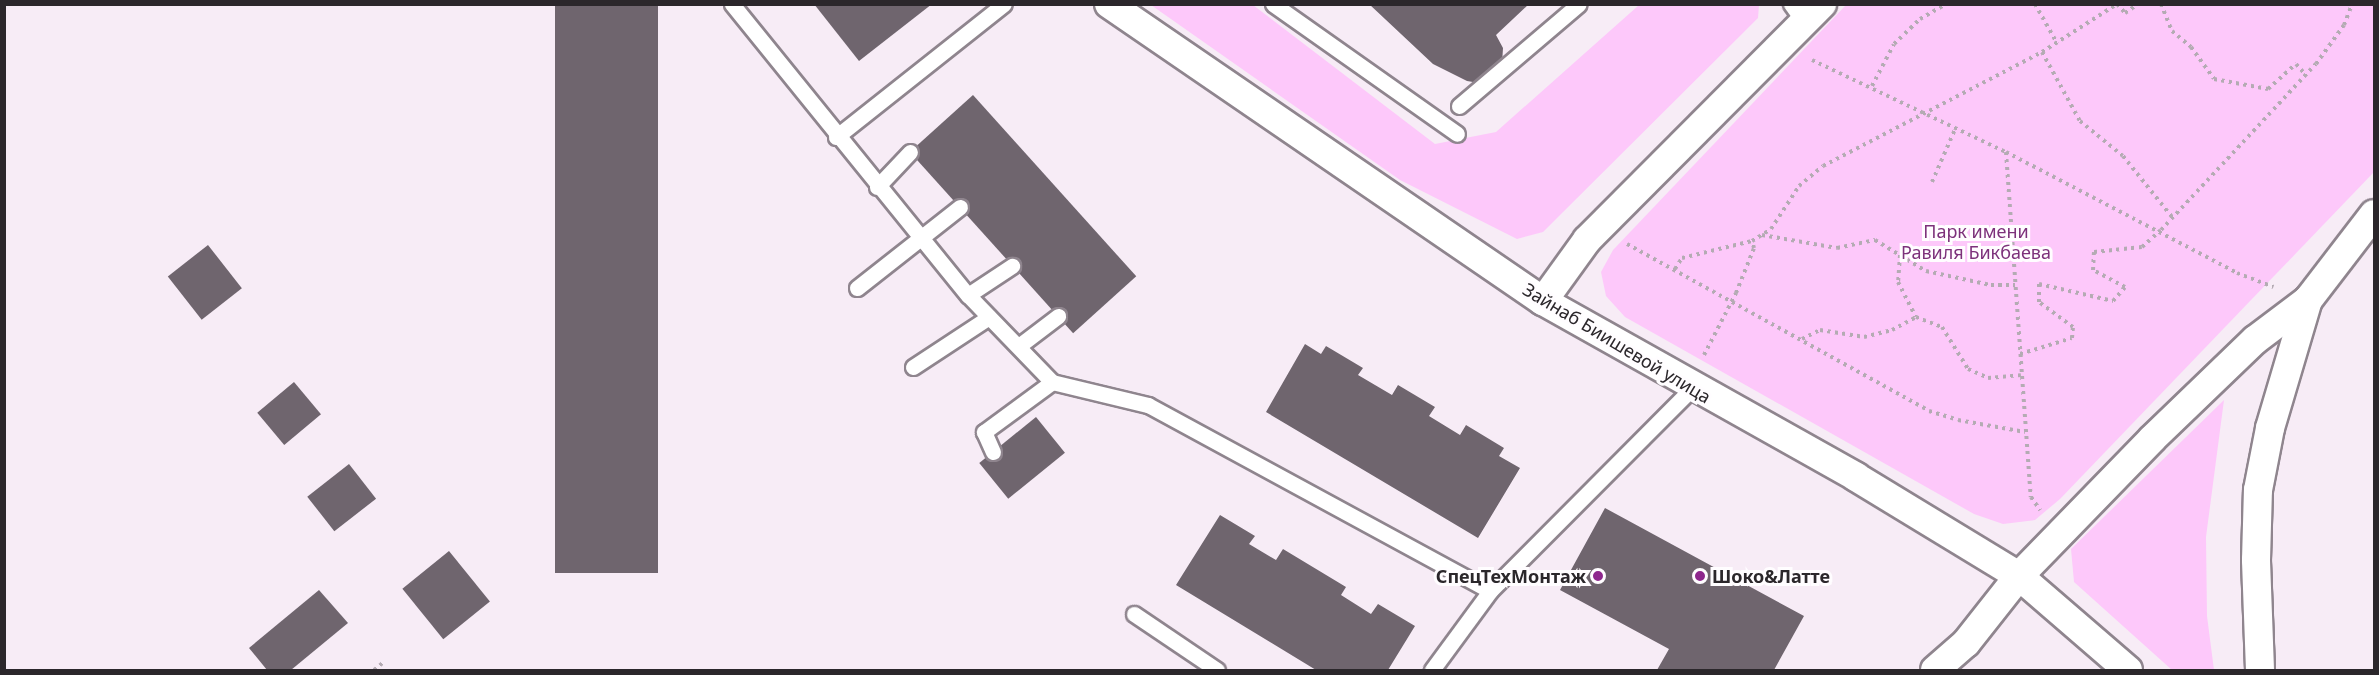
<!DOCTYPE html>
<meta charset="utf-8">
<style>
body{margin:0}
#map{position:relative;width:2379px;height:675px;overflow:hidden;background:#f7ecf6;font-family:"Noto Sans",sans-serif}
div>[style]{position:absolute}
.green>*{inset:0;background:#fdc8fa}
.building>*{inset:0;background:#6f656e;transform-origin:0 0}
.path>*{height:4px;margin-top:-2px;transform-origin:0;background:repeating-linear-gradient(90deg,#b4abb3 0 3px,transparent 0 7.5px)}
.roads{filter:drop-shadow(2px 0 #8f858e) drop-shadow(-2px 0 #8f858e) drop-shadow(0 2px #8f858e) drop-shadow(0 -2px #8f858e)}
.lane>*{height:15px;margin:-7.5px;padding:0 7.5px;transform-origin:7.5px;border-radius:7.5px;background:#fff}
.street>*{height:28px;margin:-14px;padding:0 14px;transform-origin:14px;border-radius:14px;background:#fff}
.dots>*{width:16px;height:16px;translate:-50% -50%;box-sizing:border-box;border:3px solid #fffdff;border-radius:50%}
span{translate:-50% -50%;white-space:nowrap;text-align:center;line-height:1.15;-webkit-text-stroke:6px #fffdff;paint-order:stroke}
.park-label{font-size:18px;color:#7d317b}
.street-label{font-size:18px;color:#2b272b}
.poi-label{font-size:18px;color:#2b272b;font-weight:700}
.right{translate:-100% -50%;text-align:right}
.left{translate:0 -50%;text-align:left}
.frame{position:absolute;inset:0;border:6px solid #2b272b;pointer-events:none}
</style>
<div id="map">
<div class="green">
<div style="clip-path:polygon(1151px 5px,1253px 5px,1435px 144px,1496px 132px,1639px 5px,1759px 5px,1758px 18px,1543px 232px,1517px 239px,1400px 180px)"></div>
<div style="clip-path:polygon(1846px 5px,2374px 5px,2374px 172px,2060px 499px,2035px 520px,2003px 524px,1974px 514px,1625px 317px,1606px 296px,1601px 272px,1613px 250px)"></div>
<div style="clip-path:polygon(2224px 400px,2206px 537px,2207px 616px,2214px 670px,2172px 670px,2074px 582px,2071px 549px)"></div>
</div>
<div class="building">
<div style="left:555px;top:4px;width:103px;height:569px"></div>
<div style="clip-path:polygon(814px 4px,932px 4px,859px 61px)"></div>
<div style="clip-path:polygon(1369px 4px,1529px 4px,1496px 35px,1503px 48px,1502px 64px,1479px 83px,1467px 81px,1433px 64px)"></div>
<div style="left:973px;top:95px;width:244px;height:85px;rotate:48deg"></div>
<div style="left:208px;top:245px;width:55px;height:51px;rotate:52deg"></div>
<div style="clip-path:polygon(1305px 344px,1321px 354px,1326px 346px,1363px 368px,1358px 375px,1392px 395px,1398px 385px,1435px 407px,1429px 416px,1460px 435px,1466px 425px,1504px 448px,1499px 456px,1520px 468px,1478px 538px,1266px 412px)"></div>
<div style="left:294px;top:382px;width:42px;height:48px;rotate:50deg"></div>
<div style="left:1036px;top:417px;width:46px;height:73px;rotate:51deg"></div>
<div style="left:349px;top:464px;width:44px;height:53px;rotate:52deg"></div>
<div style="clip-path:polygon(1605px 508px,1804px 616px,1774px 670px,1657px 670px,1669px 649px,1560px 590px)"></div>
<div style="clip-path:polygon(1220px 515px,1255px 536px,1249px 544px,1276px 560px,1283px 549px,1346px 587px,1341px 595px,1371px 614px,1378px 604px,1415px 626px,1388px 670px,1316px 670px,1176px 585px)"></div>
<div style="left:449px;top:551px;width:65px;height:60px;rotate:51deg"></div>
<div style="clip-path:polygon(319px 590px,348px 623px,291px 670px,267px 670px,249px 648px)"></div>
</div>
<div class="path">
<div style="left:2035px;top:4px;width:45px;rotate:60.6deg"></div>
<div style="left:2161px;top:4px;width:29px;rotate:68deg"></div>
<div style="left:2172px;top:31px;width:25px;rotate:40deg"></div>
<div style="left:2191px;top:47px;width:39px;rotate:54deg"></div>
<div style="left:2214px;top:79px;width:55px;rotate:10.5deg"></div>
<div style="left:2268px;top:89px;width:38px;rotate:-42deg"></div>
<div style="left:2296px;top:64px;width:15px;rotate:48deg"></div>
<div style="left:2042px;top:52px;width:79px;rotate:61.2deg"></div>
<div style="left:2080px;top:121px;width:55px;rotate:39.1deg"></div>
<div style="left:2123px;top:156px;width:78px;rotate:51.2deg"></div>
<div style="left:1812px;top:60px;width:215px;rotate:25.4deg"></div>
<div style="left:2006px;top:152px;width:261px;rotate:27.6deg"></div>
<div style="left:2237px;top:273px;width:39px;rotate:21deg"></div>
<div style="left:1872px;top:86px;width:47px;rotate:-62.4deg"></div>
<div style="left:1894px;top:44px;width:36px;rotate:-44deg"></div>
<div style="left:1920px;top:19px;width:30px;rotate:-30deg"></div>
<div style="left:2006px;top:152px;width:346px;rotate:85.9deg"></div>
<div style="left:2031px;top:497px;width:16px;rotate:55deg"></div>
<div style="left:1932px;top:182px;width:60px;rotate:-66.4deg"></div>
<div style="left:1762px;top:235px;width:76px;rotate:9.8deg"></div>
<div style="left:1837px;top:248px;width:39px;rotate:-12deg"></div>
<div style="left:1875px;top:240px;width:60px;rotate:31.3deg"></div>
<div style="left:1926px;top:271px;width:66px;rotate:12.2deg"></div>
<div style="left:1991px;top:285px;width:24px"></div>
<div style="left:1627px;top:244px;width:345px;rotate:28.9deg"></div>
<div style="left:1929px;top:411px;width:30px;rotate:17deg"></div>
<div style="left:1958px;top:420px;width:68px;rotate:10.2deg"></div>
<div style="left:1900px;top:255px;width:27px;rotate:94deg"></div>
<div style="left:1898px;top:282px;width:39px;rotate:63deg"></div>
<div style="left:1916px;top:317px;width:28px;rotate:21deg"></div>
<div style="left:1942px;top:327px;width:49px;rotate:58.2deg"></div>
<div style="left:1968px;top:369px;width:22px;rotate:24deg"></div>
<div style="left:1988px;top:378px;width:33px;rotate:-5deg"></div>
<div style="left:1675px;top:269px;width:13px;rotate:-58deg"></div>
<div style="left:1682px;top:258px;width:72px;rotate:-13.7deg"></div>
<div style="left:1752px;top:241px;width:22px;rotate:-32deg"></div>
<div style="left:1771px;top:229px;width:51px;rotate:-56.9deg"></div>
<div style="left:1799px;top:186px;width:31px;rotate:-40deg"></div>
<div style="left:1823px;top:166px;width:247px;rotate:-27.5deg"></div>
<div style="left:2042px;top:52px;width:89px;rotate:-32.6deg"></div>
<div style="left:2117px;top:4px;width:12px;rotate:48deg"></div>
<div style="left:2125px;top:13px;width:16px;rotate:-35deg"></div>
<div style="left:1802px;top:339px;width:20px;rotate:-27deg"></div>
<div style="left:1820px;top:330px;width:45px;rotate:9deg"></div>
<div style="left:1864px;top:337px;width:29px;rotate:-14deg"></div>
<div style="left:1892px;top:330px;width:27px;rotate:-28deg"></div>
<div style="left:2020px;top:354px;width:54px;rotate:-17.1deg"></div>
<div style="left:2072px;top:338px;width:11px;rotate:-85deg"></div>
<div style="left:2073px;top:327px;width:42px;rotate:-143.7deg"></div>
<div style="left:2039px;top:302px;width:18px;rotate:-90deg"></div>
<div style="left:2039px;top:284px;width:76px;rotate:12.9deg"></div>
<div style="left:2113px;top:301px;width:18px;rotate:-49deg"></div>
<div style="left:2125px;top:287px;width:36px;rotate:-152deg"></div>
<div style="left:2093px;top:270px;width:18px;rotate:-87deg"></div>
<div style="left:2094px;top:252px;width:48px;rotate:-5.9deg"></div>
<div style="left:2142px;top:247px;width:25px;rotate:-42deg"></div>
<div style="left:2161px;top:230px;width:227px;rotate:-47deg"></div>
<div style="left:2316px;top:64px;width:48px;rotate:-54.3deg"></div>
<div style="left:2344px;top:25px;width:22px;rotate:-69deg"></div>
<div style="left:1704px;top:355px;width:70px;rotate:-62.7deg"></div>
<div style="left:1736px;top:293px;width:48px;rotate:-68.2deg"></div>
<div style="left:1754px;top:248px;width:7px;rotate:-106deg"></div>
<div style="left:374px;top:670px;width:13px;rotate:-39deg"></div>
</div>
<div class="roads">
<div class="lane">
<div style="left:732px;top:4px;width:375px;rotate:51deg"></div>
<div style="left:968px;top:295px;width:121px;rotate:46deg"></div>
<div style="left:1052px;top:382px;width:99px;rotate:13.5deg"></div>
<div style="left:1148px;top:405px;width:389px;rotate:28.5deg"></div>
<div style="left:1490px;top:591px;width:286px;rotate:-45.1deg"></div>
<div style="left:1273px;top:4px;width:225px;rotate:35.2deg"></div>
<div style="left:1791px;top:4px;width:22px;rotate:54deg"></div>
<div style="left:1459px;top:106px;width:157px;rotate:-40.4deg"></div>
<div style="left:836px;top:137px;width:214px;rotate:-38.4deg"></div>
<div style="left:877px;top:187px;width:48px;rotate:-46.7deg"></div>
<div style="left:857px;top:288px;width:131px;rotate:-38.2deg"></div>
<div style="left:968px;top:295px;width:53px;rotate:-33.4deg"></div>
<div style="left:1020px;top:345px;width:48px;rotate:-37.3deg"></div>
<div style="left:913px;top:367px;width:91px;rotate:-33.3deg"></div>
<div style="left:993px;top:452px;width:22px;rotate:-114deg"></div>
<div style="left:984px;top:432px;width:84px;rotate:-36.3deg"></div>
<div style="left:1134px;top:614px;width:100px;rotate:34deg"></div>
<div style="left:1432px;top:670px;width:98px;rotate:-53.7deg"></div>
</div>
<div class="street">
<div style="left:1109px;top:4px;width:526px;rotate:34.39deg"></div>
<div style="left:1543px;top:301px;width:359px;rotate:29.3deg"></div>
<div style="left:1856px;top:477px;width:191px;rotate:31.3deg"></div>
<div style="left:2019px;top:576px;width:144px;rotate:40.8deg"></div>
<div style="left:1543px;top:301px;width:75px;rotate:-54.2deg"></div>
<div style="left:1587px;top:240px;width:333px;rotate:-45.1deg"></div>
<div style="left:1935px;top:670px;width:41px;rotate:-41.1deg"></div>
<div style="left:1966px;top:643px;width:85px;rotate:-51.7deg"></div>
<div style="left:2019px;top:576px;width:191px;rotate:-45.8deg"></div>
<div style="left:2152px;top:439px;width:143px;rotate:-43.9deg"></div>
<div style="left:2255px;top:340px;width:66px;rotate:-37deg"></div>
<div style="left:2260px;top:670px;width:110px;rotate:-92.1deg"></div>
<div style="left:2256px;top:560px;width:70px;rotate:-88.4deg"></div>
<div style="left:2258px;top:490px;width:63px;rotate:-79deg"></div>
<div style="left:2270px;top:428px;width:134px;rotate:-73.5deg"></div>
<div style="left:2308px;top:300px;width:108px;rotate:-52.5deg"></div>
</div>
</div>
<div class="dots">
<div style="left:1598px;top:576px;background:#8e278d"></div>
<div style="left:1700px;top:576px;background:#8e278d"></div>
</div>
<div class="park-label">
<span style="left:1976px;top:242px">Парк имени<br>Равиля Бикбаева</span>
</div>
<div class="street-label">
<span style="left:1617px;top:343px;rotate:31deg">Зайнаб Биишевой улица</span>
</div>
<div class="poi-label">
<span class="right" style="left:1586px;top:576px">СпецТехМонтаж</span>
<span class="left" style="left:1712px;top:576px">Шоко&amp;Латте</span>
</div>
<div class="frame"></div>
</div>
